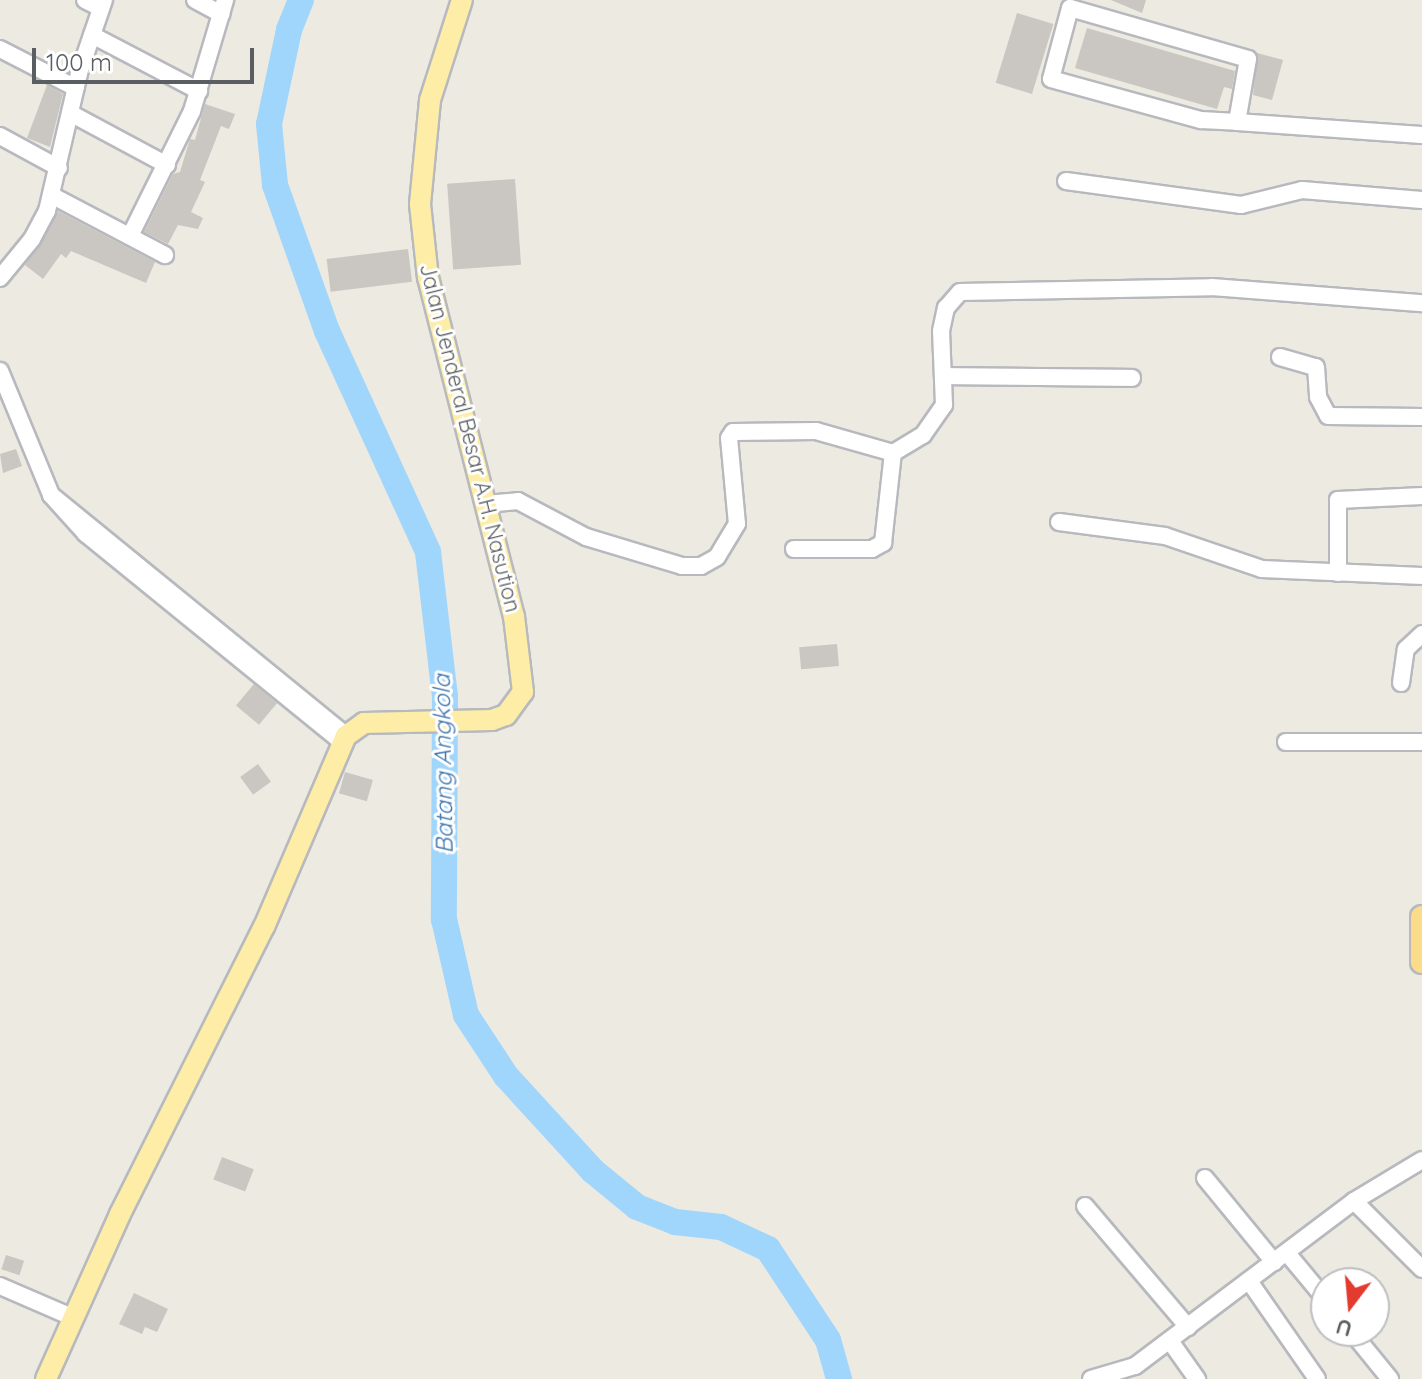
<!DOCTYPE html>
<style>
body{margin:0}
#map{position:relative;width:1422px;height:1379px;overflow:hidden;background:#eceae1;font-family:Quicksand,sans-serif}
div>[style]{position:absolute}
.river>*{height:26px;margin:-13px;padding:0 13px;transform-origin:13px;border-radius:13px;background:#a1d6fc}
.building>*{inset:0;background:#cac6c1;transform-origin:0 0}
.roads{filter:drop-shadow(2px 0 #b7b9be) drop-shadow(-2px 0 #b7b9be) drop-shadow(0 2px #b7b9be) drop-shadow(0 -2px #b7b9be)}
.minor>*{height:16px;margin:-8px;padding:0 8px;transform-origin:8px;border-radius:8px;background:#fff}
.major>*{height:20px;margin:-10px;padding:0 10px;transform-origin:10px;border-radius:10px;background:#fdeda6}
.highway>*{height:22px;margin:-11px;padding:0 11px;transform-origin:11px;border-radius:11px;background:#fadc8b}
span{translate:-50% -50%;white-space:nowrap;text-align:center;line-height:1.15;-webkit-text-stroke:6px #fff;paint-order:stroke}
.street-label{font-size:22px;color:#5a5e62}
.water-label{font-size:24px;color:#4077ae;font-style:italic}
.north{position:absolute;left:1310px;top:1267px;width:80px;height:80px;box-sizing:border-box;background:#fff;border:2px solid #bdbfc0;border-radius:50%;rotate:196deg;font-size:22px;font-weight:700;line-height:32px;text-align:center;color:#5a5e62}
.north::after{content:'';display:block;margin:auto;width:28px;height:36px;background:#e43b30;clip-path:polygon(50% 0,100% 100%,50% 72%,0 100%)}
.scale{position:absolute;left:32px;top:48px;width:222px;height:36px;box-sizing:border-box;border:4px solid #5a5e62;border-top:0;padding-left:10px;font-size:24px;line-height:28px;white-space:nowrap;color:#5a5e62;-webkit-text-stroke:6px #fff;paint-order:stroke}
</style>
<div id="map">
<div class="river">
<div style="left:301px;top:0;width:32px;rotate:112deg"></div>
<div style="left:289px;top:30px;width:96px;rotate:102deg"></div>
<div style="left:269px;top:124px;width:61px;rotate:84.4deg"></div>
<div style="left:275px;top:185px;width:155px;rotate:70.4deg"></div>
<div style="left:327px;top:331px;width:243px;rotate:65.4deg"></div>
<div style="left:428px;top:552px;width:145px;rotate:83.3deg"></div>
<div style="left:445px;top:696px;width:223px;rotate:90.3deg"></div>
<div style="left:444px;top:919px;width:98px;rotate:77.1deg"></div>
<div style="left:466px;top:1015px;width:73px;rotate:56.7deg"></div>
<div style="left:506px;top:1076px;width:129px;rotate:47.5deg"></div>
<div style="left:593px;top:1171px;width:57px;rotate:39.3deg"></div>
<div style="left:637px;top:1207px;width:41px;rotate:21.5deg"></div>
<div style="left:675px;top:1222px;width:46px;rotate:6.2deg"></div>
<div style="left:721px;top:1227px;width:52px;rotate:25.1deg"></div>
<div style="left:768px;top:1249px;width:109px;rotate:56.6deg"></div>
<div style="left:828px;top:1340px;width:41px;rotate:74.2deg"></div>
</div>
<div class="building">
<div style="clip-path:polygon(1111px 0,1146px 0,1142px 13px)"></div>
<div style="left:1017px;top:13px;width:38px;height:73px;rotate:17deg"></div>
<div style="clip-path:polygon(1087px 28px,1235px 71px,1232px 89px,1224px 87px,1217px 109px,1075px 68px)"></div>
<div style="clip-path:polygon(1257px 53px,1283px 60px,1272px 100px,1253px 95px)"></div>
<div style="clip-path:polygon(47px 85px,63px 94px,50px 147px,27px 138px)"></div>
<div style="clip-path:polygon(205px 104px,235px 114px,229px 129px,221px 126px,200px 180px,205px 182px,191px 212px,203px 218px,198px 229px,178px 225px,168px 244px,144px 232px,173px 174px,180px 172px,190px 139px,195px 140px)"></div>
<div style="left:515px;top:179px;width:86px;height:68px;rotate:86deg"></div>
<div style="clip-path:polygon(58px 211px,155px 262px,146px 283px,71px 251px,66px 258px,61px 254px,43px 279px,25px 265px)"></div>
<div style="left:408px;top:249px;width:33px;height:82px;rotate:83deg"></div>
<div style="clip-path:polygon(16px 449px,22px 466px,3px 473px,0 454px)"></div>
<div style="left:837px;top:644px;width:22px;height:38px;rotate:85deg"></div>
<div style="left:254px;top:684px;width:30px;height:28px;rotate:40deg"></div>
<div style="left:258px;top:764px;width:22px;height:22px;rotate:54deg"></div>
<div style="left:345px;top:772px;width:29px;height:22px;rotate:16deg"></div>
<div style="left:222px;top:1157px;width:34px;height:24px;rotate:21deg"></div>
<div style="left:6px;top:1255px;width:19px;height:15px;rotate:18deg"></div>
<div style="clip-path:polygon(134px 1293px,168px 1309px,157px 1332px,145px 1327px,142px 1334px,119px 1324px)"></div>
</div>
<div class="roads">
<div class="minor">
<div style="left:85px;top:0;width:18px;rotate:27deg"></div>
<div style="left:195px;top:0;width:30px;rotate:28deg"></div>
<div style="left:92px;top:35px;width:121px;rotate:27.6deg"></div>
<div style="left:0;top:49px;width:85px;rotate:27.2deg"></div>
<div style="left:70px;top:113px;width:110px;rotate:28.2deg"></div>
<div style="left:1237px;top:122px;width:64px;rotate:-80.1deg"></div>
<div style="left:1248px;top:59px;width:185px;rotate:-164deg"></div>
<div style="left:1070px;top:8px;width:73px;rotate:105deg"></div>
<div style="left:1051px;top:79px;width:156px;rotate:15.3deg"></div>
<div style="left:1201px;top:120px;width:36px;rotate:3deg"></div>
<div style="left:1237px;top:122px;width:185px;rotate:4deg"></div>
<div style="left:0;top:136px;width:67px;rotate:28.5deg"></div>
<div style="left:1066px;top:181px;width:177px;rotate:7.8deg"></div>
<div style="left:1241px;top:205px;width:63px;rotate:-13.8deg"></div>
<div style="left:1302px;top:190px;width:120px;rotate:4.8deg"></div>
<div style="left:51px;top:195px;width:129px;rotate:27.8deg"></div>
<div style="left:130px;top:236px;width:140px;rotate:-63.6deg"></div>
<div style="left:192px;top:111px;width:116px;rotate:-73.4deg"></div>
<div style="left:0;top:278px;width:50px;rotate:-50.6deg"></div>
<div style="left:32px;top:239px;width:32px;rotate:-62deg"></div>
<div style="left:47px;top:211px;width:142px;rotate:-76.9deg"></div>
<div style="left:79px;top:73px;width:77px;rotate:-71.1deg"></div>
<div style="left:1280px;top:357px;width:37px;rotate:16deg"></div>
<div style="left:1316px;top:367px;width:30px;rotate:86deg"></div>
<div style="left:1318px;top:397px;width:21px;rotate:62deg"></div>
<div style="left:1328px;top:416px;width:94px;rotate:0.6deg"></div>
<div style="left:0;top:371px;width:134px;rotate:67.6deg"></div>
<div style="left:945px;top:376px;width:187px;rotate:0.6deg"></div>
<div style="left:485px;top:504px;width:33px;rotate:-5deg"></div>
<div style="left:518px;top:501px;width:77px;rotate:27.9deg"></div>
<div style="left:586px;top:537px;width:100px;rotate:16.8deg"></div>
<div style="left:682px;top:566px;width:19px"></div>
<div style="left:701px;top:566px;width:18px;rotate:-29deg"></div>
<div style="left:717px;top:557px;width:39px;rotate:-59deg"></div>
<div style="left:737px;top:524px;width:86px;rotate:-95.3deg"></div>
<div style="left:729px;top:438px;width:7px;rotate:-56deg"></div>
<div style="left:733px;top:432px;width:83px;rotate:-0.7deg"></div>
<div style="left:816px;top:431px;width:80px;rotate:15.9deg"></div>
<div style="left:1059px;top:522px;width:107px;rotate:7.5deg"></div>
<div style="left:1165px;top:536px;width:102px;rotate:18.8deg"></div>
<div style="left:1262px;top:569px;width:160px;rotate:2.5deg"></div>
<div style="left:794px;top:549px;width:78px"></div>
<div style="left:872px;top:549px;width:13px;rotate:-29deg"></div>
<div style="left:883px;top:543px;width:91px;rotate:-83.7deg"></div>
<div style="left:893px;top:453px;width:35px;rotate:-31deg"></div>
<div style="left:923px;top:435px;width:37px;rotate:-55deg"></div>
<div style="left:944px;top:405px;width:74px;rotate:-92.3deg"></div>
<div style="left:941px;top:331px;width:24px;rotate:-78deg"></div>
<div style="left:946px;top:308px;width:21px;rotate:-49deg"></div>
<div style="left:960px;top:292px;width:252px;rotate:-1.1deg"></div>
<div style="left:1212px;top:287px;width:211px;rotate:4.4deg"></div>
<div style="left:1338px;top:573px;width:73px;rotate:-90deg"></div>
<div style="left:1338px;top:500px;width:84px;rotate:-2.7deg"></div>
<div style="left:1401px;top:683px;width:34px;rotate:-82deg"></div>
<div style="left:1406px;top:649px;width:22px;rotate:-43deg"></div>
<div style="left:342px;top:742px;width:330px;rotate:-140.9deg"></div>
<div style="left:86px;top:534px;width:52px;rotate:-131.9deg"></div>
<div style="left:51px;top:495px;width:381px;rotate:39.2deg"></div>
<div style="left:1286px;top:742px;width:136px"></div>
<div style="left:1205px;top:1178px;width:109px;rotate:50.6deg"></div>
<div style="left:1354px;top:1201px;width:96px;rotate:45deg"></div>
<div style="left:1085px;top:1206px;width:159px;rotate:49.6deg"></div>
<div style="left:1287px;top:1253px;width:61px;rotate:50.3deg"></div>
<div style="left:1249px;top:1281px;width:119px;rotate:55.2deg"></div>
<div style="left:0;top:1286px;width:81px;rotate:23.4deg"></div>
<div style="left:1351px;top:1331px;width:62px;rotate:50.9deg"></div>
<div style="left:1170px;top:1341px;width:47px;rotate:54.6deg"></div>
<div style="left:1091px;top:1379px;width:46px;rotate:-16.5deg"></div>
<div style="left:1135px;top:1366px;width:274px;rotate:-37deg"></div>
<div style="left:1354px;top:1201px;width:79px;rotate:-31.1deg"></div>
</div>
<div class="major">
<div style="left:46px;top:1379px;width:181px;rotate:-65.8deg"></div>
<div style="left:120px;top:1214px;width:321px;rotate:-63.4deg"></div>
<div style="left:264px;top:927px;width:208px;rotate:-66.8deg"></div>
<div style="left:346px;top:736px;width:22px;rotate:-36deg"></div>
<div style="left:364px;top:723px;width:128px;rotate:-1.3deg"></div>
<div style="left:492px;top:720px;width:15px;rotate:-20deg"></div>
<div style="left:506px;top:715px;width:29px;rotate:-54deg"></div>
<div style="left:523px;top:692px;width:76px;rotate:-96.8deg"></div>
<div style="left:514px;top:617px;width:350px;rotate:-104.2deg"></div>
<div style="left:428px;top:278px;width:74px;rotate:-96.2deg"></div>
<div style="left:420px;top:204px;width:104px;rotate:-84.5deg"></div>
<div style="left:430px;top:100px;width:105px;rotate:-72.3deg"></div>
</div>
<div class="highway">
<div style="left:1422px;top:917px;width:45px;rotate:90deg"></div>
</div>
</div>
<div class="street-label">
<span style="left:470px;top:438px;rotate:76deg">Jalan Jenderal Besar A.H. Nasution</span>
</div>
<div class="water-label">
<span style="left:443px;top:764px;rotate:-91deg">Batang Angkola</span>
</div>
<div class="north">U</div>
<div class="scale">100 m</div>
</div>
